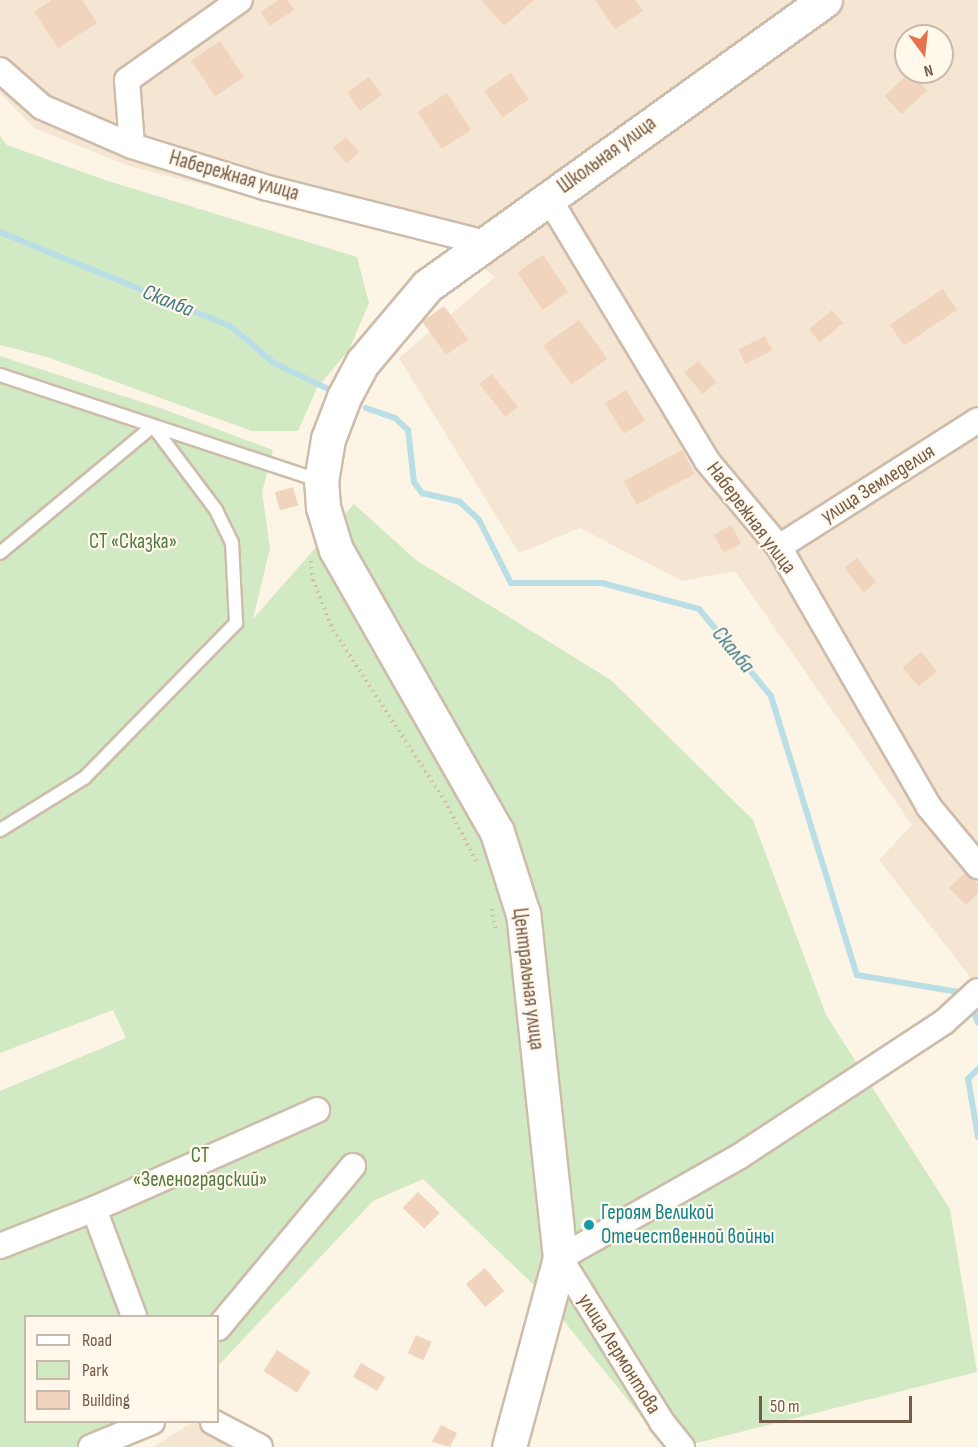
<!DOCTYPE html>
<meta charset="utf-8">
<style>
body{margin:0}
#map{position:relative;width:978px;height:1447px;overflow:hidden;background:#fcf4e5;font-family:"Sofia Sans Condensed",sans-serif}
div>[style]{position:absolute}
.residential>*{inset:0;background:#f4e6d3}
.green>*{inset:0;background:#d2eac3}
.stream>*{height:6px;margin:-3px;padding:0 3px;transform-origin:3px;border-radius:3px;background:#b9dee6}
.building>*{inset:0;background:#f1d4bd;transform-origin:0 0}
.path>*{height:4px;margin-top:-2px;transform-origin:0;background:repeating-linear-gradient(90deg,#d6b7a0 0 1.5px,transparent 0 6px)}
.roads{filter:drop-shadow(2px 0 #cebcab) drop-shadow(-2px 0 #cebcab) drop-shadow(0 2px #cebcab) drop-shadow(0 -2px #cebcab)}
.lane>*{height:12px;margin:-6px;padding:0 6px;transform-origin:6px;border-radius:6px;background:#fff}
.street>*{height:24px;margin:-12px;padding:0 12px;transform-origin:12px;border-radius:12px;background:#fff}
.secondary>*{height:33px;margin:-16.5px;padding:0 16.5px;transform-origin:16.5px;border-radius:16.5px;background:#fff}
.dots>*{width:16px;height:16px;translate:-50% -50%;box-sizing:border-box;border:3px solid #fff8eb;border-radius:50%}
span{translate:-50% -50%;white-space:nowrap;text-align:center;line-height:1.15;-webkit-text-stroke:4.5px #fff8eb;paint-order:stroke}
.street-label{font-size:21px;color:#755b4a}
.park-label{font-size:21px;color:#517b42}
.culture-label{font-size:21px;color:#0d838f}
.left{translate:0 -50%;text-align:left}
.water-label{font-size:22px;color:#447a88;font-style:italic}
.legend{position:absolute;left:24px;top:1315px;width:195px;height:108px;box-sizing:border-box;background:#fff8eb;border:2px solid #c8b9ab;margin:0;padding:8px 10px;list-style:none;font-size:18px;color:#755b4a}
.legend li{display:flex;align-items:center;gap:12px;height:30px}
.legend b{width:30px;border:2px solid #c8b9ab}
.north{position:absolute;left:894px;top:24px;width:60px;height:60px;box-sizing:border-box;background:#fff8eb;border:2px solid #c8b9ab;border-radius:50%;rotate:165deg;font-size:16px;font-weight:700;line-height:24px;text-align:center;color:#755b4a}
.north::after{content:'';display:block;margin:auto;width:21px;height:27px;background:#e5734b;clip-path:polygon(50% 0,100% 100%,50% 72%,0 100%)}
.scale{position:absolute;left:759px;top:1396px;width:153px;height:27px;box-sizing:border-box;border:3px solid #755b4a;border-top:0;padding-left:8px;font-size:18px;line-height:21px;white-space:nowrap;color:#755b4a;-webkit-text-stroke:4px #fff8eb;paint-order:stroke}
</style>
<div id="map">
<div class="residential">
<div style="clip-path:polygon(evenodd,0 0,978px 0,978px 987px,879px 860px,912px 825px,735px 571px,682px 581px,580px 528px,519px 553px,399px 358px,495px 277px,464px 252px,129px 166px,34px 128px,0 93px,0 0,906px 36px,942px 36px,942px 72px,906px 72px,906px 36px)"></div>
<div style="clip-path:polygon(193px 1422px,198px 1422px,243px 1447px,153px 1447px)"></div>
</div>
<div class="green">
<div style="clip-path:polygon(0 136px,7px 145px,105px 180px,357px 257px,369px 303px,349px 350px,317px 388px,298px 431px,252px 431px,47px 357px,0 345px)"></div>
<div style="clip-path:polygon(0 356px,163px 409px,273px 450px,262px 492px,270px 548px,253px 619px,354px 504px,416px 560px,611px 680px,753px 820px,826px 1015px,950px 1209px,977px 1372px,681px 1447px,666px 1447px,537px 1288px,423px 1179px,373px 1201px,218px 1366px,218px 1316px,26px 1316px,26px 1422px,165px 1422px,155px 1432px,117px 1447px,0 1447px,0 1091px,126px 1038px,113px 1010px,0 1053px)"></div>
</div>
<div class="stream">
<div style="left:0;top:232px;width:248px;rotate:22.2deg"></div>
<div style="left:230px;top:326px;width:57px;rotate:40.1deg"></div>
<div style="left:274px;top:363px;width:58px;rotate:25.7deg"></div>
<div style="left:366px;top:408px;width:31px;rotate:19deg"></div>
<div style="left:395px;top:418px;width:18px;rotate:43deg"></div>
<div style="left:408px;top:430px;width:52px;rotate:83.4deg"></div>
<div style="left:414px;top:482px;width:14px;rotate:54deg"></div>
<div style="left:422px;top:493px;width:39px;rotate:13deg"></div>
<div style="left:460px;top:502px;width:26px;rotate:43deg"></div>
<div style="left:479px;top:520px;width:71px;rotate:63.1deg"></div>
<div style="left:511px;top:583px;width:91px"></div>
<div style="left:602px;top:583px;width:100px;rotate:15deg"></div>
<div style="left:699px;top:609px;width:113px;rotate:50.4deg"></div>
<div style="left:771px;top:696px;width:292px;rotate:72.9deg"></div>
<div style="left:857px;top:975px;width:109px;rotate:9.5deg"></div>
<div style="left:971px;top:1004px;width:20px;rotate:70deg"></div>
<div style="left:978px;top:1069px;width:14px;rotate:135deg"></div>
<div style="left:968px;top:1079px;width:59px;rotate:80.2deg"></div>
</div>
<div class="building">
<div style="clip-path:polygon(51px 0,82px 0,97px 23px,58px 48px,34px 12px)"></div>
<div style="clip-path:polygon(278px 0,287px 0,294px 10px,270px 26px,261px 12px)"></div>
<div style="clip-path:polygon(481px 0,534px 0,504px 26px)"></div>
<div style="clip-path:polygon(595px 0,635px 0,643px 11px,615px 29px)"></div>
<div style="left:220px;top:41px;width:43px;height:35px;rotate:56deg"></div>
<div style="left:910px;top:72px;width:25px;height:35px;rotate:47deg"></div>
<div style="left:511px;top:73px;width:32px;height:32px;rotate:56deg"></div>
<div style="left:369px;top:77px;width:22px;height:27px;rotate:54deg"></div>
<div style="left:447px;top:93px;width:44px;height:35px;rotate:57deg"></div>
<div style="left:346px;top:137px;width:20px;height:17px;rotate:49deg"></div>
<div style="left:543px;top:255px;width:45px;height:31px;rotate:56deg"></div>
<div style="left:943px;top:289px;width:25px;height:64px;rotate:56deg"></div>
<div style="left:444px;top:306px;width:41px;height:27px;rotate:54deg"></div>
<div style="left:832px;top:310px;width:17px;height:30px;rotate:50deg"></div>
<div style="left:579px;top:320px;width:48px;height:44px;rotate:54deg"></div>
<div style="left:765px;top:336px;width:16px;height:30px;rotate:63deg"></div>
<div style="left:698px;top:361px;width:28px;height:18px;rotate:49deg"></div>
<div style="left:492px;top:374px;width:42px;height:16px;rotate:52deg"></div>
<div style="left:626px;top:390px;width:36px;height:25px;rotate:58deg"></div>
<div style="left:682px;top:450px;width:27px;height:66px;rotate:62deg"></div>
<div style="left:293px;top:487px;width:19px;height:19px;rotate:74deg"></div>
<div style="left:731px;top:525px;width:21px;height:20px;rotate:61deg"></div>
<div style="left:857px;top:558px;width:31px;height:16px;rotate:52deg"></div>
<div style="left:921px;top:652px;width:25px;height:24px;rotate:50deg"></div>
<div style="clip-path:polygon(965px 873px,978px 884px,978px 893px,966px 905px,949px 888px)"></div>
<div style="left:418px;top:1192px;width:30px;height:22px;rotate:44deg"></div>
<div style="left:485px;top:1268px;width:30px;height:25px;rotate:50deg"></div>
<div style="left:416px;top:1335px;width:17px;height:20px;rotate:24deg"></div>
<div style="left:277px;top:1350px;width:40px;height:25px;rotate:33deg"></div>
<div style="left:361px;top:1363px;width:28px;height:16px;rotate:30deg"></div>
<div style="clip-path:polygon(441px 1425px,457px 1433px,450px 1447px,432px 1442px)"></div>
</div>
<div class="path">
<div style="left:311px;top:561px;width:19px;rotate:84deg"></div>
<div style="left:313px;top:580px;width:54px;rotate:68.2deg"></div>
<div style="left:333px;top:630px;width:204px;rotate:56.8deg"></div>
<div style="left:445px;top:801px;width:72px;rotate:62.7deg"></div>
<div style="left:492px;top:909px;width:22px;rotate:80deg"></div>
</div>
<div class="roads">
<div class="lane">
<div style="left:0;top:375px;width:337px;rotate:18.3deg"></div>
<div style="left:0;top:553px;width:199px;rotate:-39.7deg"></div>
<div style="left:153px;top:426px;width:105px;rotate:53.1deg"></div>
<div style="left:216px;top:510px;width:37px;rotate:64deg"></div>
<div style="left:232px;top:543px;width:80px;rotate:87.1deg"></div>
<div style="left:236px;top:623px;width:217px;rotate:134.4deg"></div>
<div style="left:84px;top:778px;width:99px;rotate:148.2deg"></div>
</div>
<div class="street">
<div style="left:0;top:70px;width:56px;rotate:41.4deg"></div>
<div style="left:42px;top:107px;width:98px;rotate:23.4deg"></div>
<div style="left:132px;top:146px;width:142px;rotate:17.2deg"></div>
<div style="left:268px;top:188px;width:225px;rotate:14.2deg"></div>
<div style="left:132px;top:146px;width:66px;rotate:-94.3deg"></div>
<div style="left:127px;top:80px;width:138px;rotate:-35.3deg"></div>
<div style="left:548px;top:197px;width:308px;rotate:58.9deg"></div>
<div style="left:707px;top:461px;width:112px;rotate:50.1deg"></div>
<div style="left:779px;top:547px;width:300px;rotate:60deg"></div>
<div style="left:929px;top:807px;width:77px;rotate:50.3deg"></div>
<div style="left:779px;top:547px;width:236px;rotate:-32.5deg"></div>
<div style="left:94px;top:1209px;width:114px;rotate:69.5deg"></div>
<div style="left:0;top:1246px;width:101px;rotate:-21.5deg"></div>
<div style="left:94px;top:1209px;width:244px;rotate:-23.9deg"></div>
<div style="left:218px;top:1328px;width:211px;rotate:-50.2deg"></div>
<div style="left:213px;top:1422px;width:53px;rotate:28deg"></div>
<div style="left:91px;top:1447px;width:66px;rotate:-22.3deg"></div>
<div style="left:682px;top:1447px;width:32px;rotate:-129deg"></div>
<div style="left:662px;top:1422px;width:193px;rotate:-121.9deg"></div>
<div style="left:560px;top:1258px;width:207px;rotate:-29.5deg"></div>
<div style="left:740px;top:1156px;width:244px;rotate:-33.3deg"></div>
<div style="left:944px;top:1022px;width:46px;rotate:-42.4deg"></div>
</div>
<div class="secondary">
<div style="left:509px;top:1447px;width:196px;rotate:-74.9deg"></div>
<div style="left:560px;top:1258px;width:346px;rotate:-96.1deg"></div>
<div style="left:523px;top:914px;width:86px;rotate:-107.6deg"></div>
<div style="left:497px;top:832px;width:325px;rotate:-119.7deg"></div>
<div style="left:336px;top:550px;width:45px;rotate:-106.8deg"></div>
<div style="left:323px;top:507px;width:26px;rotate:-94deg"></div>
<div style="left:321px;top:481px;width:43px;rotate:-80.5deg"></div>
<div style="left:328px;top:439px;width:45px;rotate:-69.1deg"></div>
<div style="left:344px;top:397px;width:40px;rotate:-62deg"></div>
<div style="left:363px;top:362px;width:99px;rotate:-49.9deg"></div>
<div style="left:427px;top:286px;width:490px;rotate:-35.7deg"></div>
</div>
</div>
<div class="dots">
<div style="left:589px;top:1225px;background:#0f9aa8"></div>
</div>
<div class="street-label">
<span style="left:607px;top:155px;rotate:-36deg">Школьная улица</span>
<span style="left:234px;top:176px;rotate:16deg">Набережная улица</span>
<span style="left:878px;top:484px;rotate:-32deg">улица Земледелия</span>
<span style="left:751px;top:518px;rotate:53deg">Набережная улица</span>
<span style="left:528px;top:979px;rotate:83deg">Центральная улица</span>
<span style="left:619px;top:1354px;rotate:58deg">улица Лермонтова</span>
</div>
<div class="park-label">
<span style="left:133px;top:542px">СТ «Сказка»</span>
<span style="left:200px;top:1168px">СТ<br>«Зеленоградский»</span>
</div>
<div class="culture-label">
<span class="left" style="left:601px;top:1225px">Героям Великой<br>Отечественной войны</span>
</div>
<div class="water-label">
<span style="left:168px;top:301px;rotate:22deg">Скалба</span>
<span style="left:733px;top:650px;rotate:50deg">Скалба</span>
</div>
<ul class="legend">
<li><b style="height:8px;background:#fff"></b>Road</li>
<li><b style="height:16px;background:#d2eac3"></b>Park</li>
<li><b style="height:16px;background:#f1d4bd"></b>Building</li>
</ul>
<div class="north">N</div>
<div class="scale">50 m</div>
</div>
